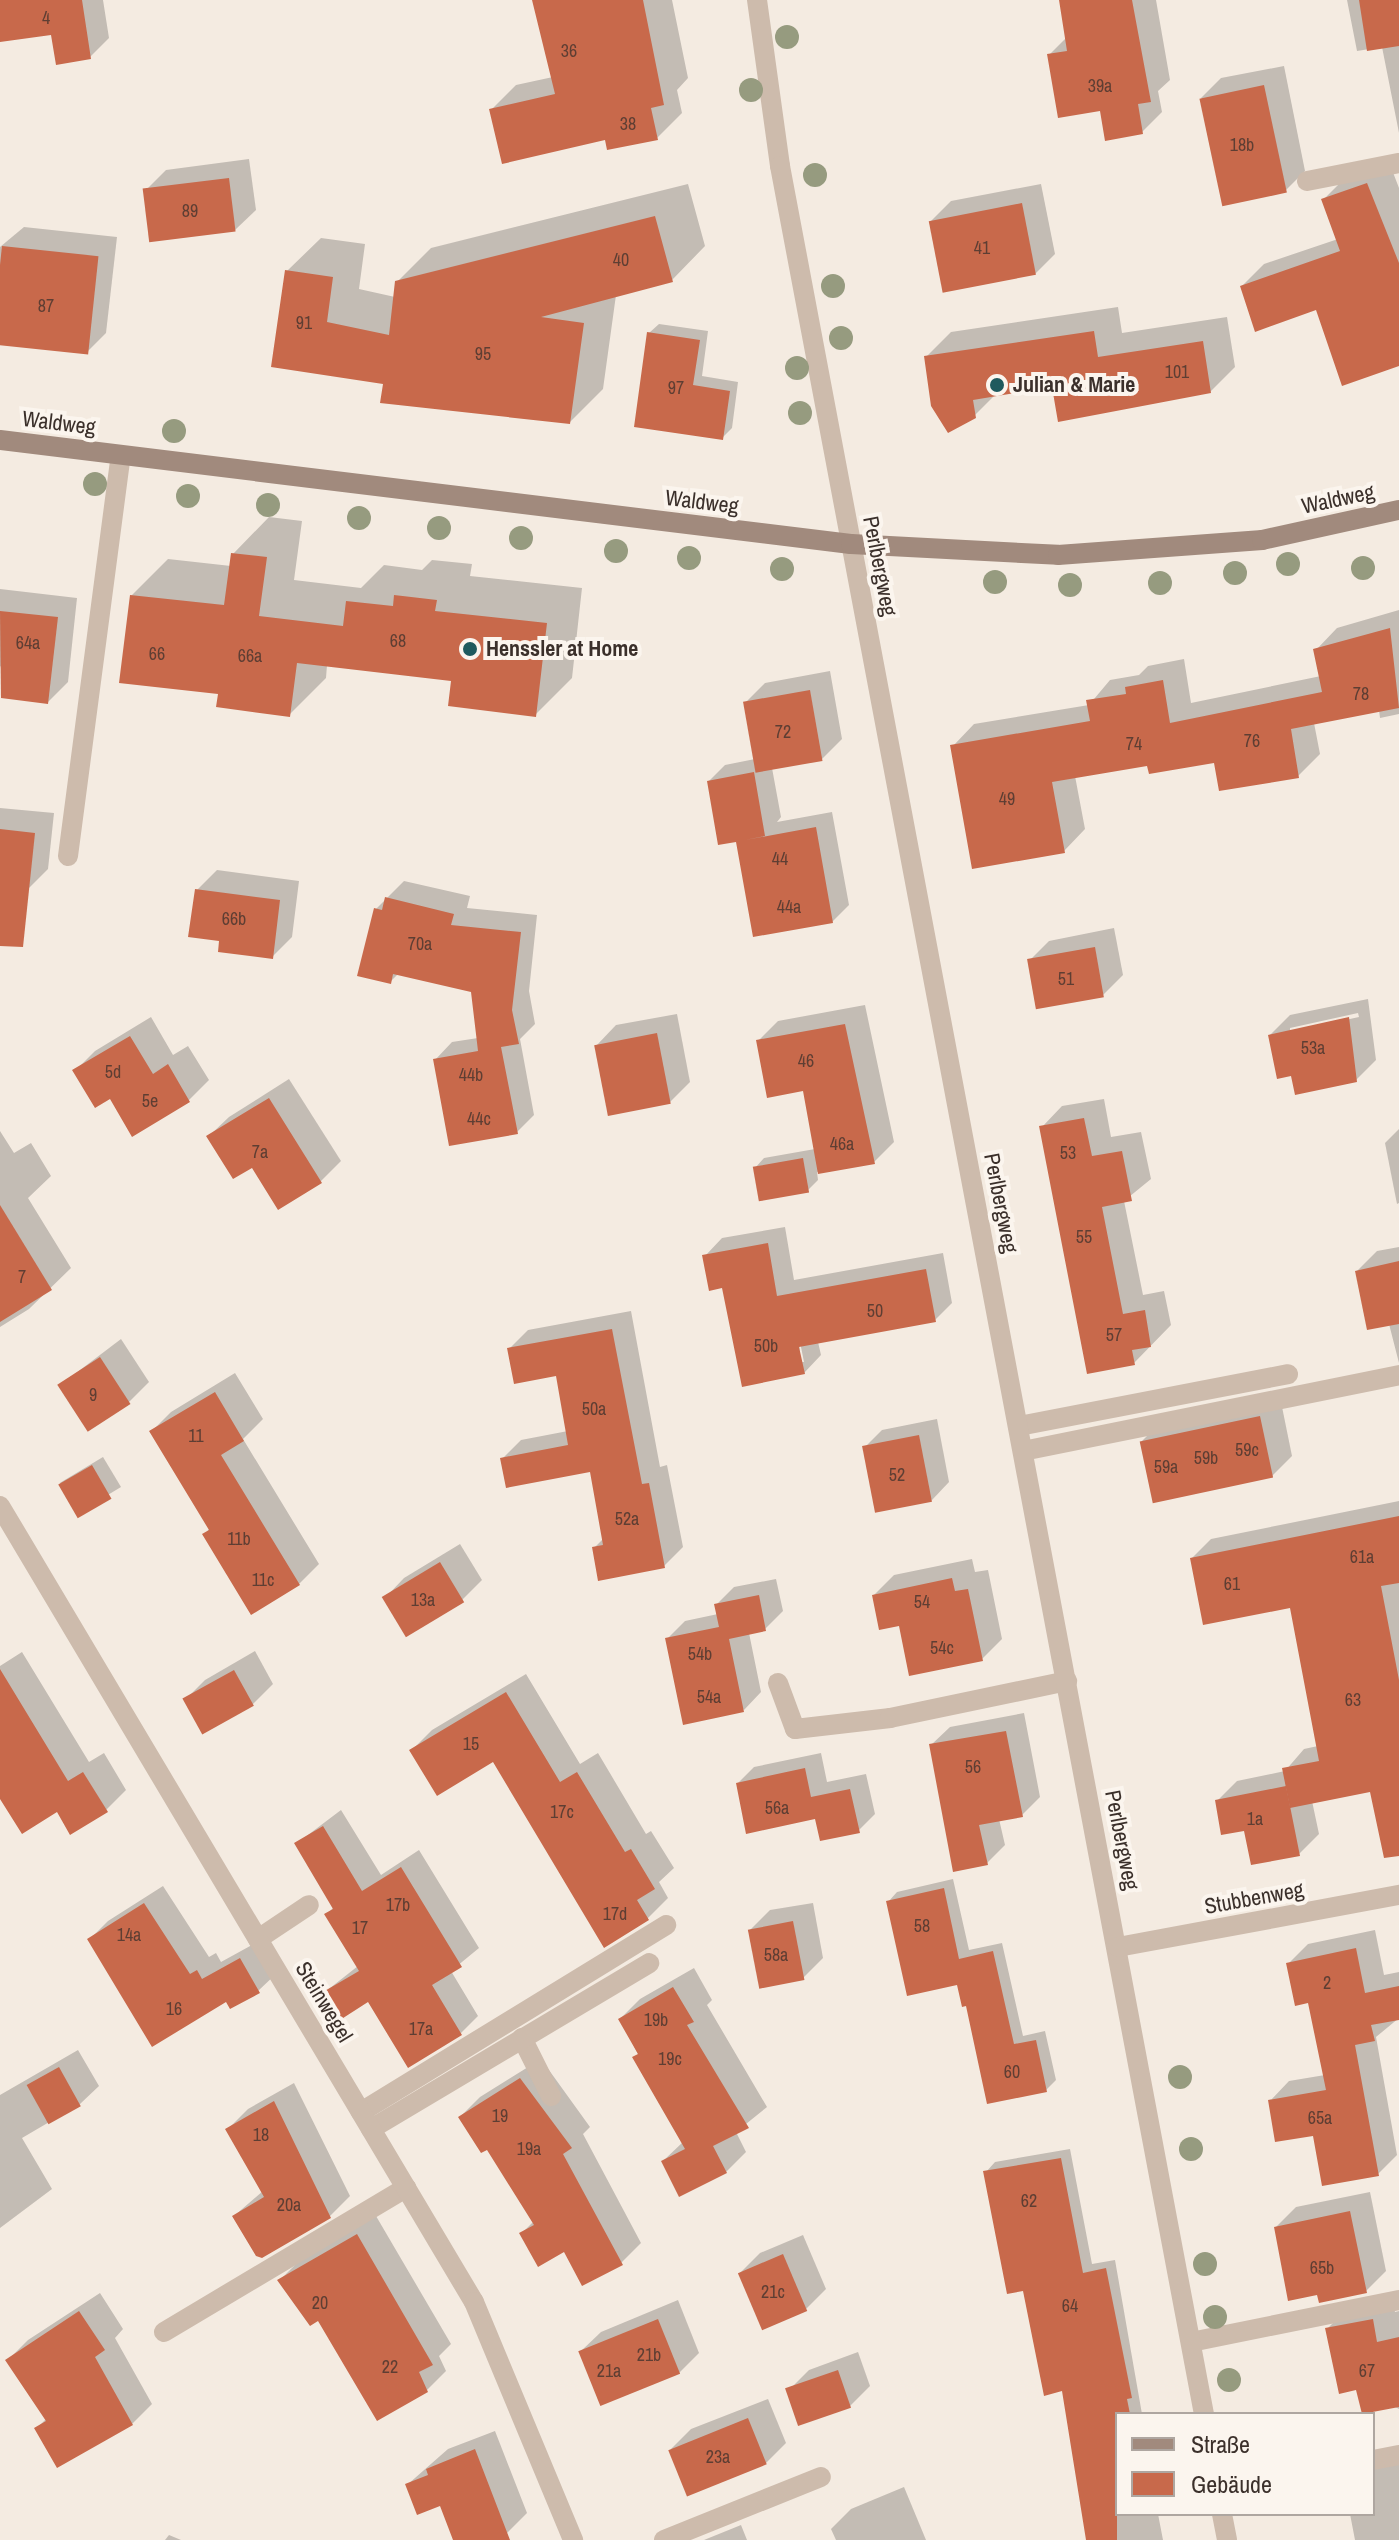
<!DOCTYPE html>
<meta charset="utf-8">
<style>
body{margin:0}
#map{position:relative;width:1399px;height:2540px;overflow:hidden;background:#f4ebe1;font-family:"Archivo Narrow",sans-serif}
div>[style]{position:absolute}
.shadow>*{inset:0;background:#0003;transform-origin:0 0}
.building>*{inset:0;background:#c8694b;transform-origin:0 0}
.service>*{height:20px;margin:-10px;padding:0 10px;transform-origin:10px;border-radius:10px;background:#cdbbac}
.minor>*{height:20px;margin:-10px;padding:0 10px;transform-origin:10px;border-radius:10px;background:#cdbbac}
.secondary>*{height:20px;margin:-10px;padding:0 10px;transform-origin:10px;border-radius:10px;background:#a18a7d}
.trees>*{width:24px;height:24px;margin:-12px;border-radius:50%;background:#969b7f}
.dots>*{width:22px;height:22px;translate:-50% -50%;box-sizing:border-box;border:4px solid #fbf5ee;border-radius:50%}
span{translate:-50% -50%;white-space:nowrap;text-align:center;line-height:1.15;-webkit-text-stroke:8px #fbf5ee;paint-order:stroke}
.number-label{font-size:18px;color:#5e3e33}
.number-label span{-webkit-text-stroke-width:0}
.poi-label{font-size:22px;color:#3b302b;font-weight:700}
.left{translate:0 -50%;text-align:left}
.street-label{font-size:22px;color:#3b302b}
.legend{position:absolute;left:1115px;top:2412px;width:260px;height:104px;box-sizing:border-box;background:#fbf5ee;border:2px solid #aea6a0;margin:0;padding:10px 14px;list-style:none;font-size:24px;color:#3b302b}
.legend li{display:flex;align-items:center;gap:16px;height:40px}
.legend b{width:40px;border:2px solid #aea6a0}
</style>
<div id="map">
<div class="shadow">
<div style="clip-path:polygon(0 0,103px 0,109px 38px,90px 57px,53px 33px,0 41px)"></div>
<div style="clip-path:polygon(534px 0,672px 0,688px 78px,677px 90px,682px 113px,657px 138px,606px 138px,491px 110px,516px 85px,553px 77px)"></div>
<div style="clip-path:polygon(1061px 0,1156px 0,1170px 80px,1158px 91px,1162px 112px,1142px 132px,1102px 108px,1049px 55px,1067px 37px)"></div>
<div style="clip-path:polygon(1347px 0,1399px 0,1399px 133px,1382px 47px,1357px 51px)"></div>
<div style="clip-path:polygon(1284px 66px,1305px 171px,1285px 191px,1201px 98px,1221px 78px)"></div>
<div style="clip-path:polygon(249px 159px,256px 210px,235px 230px,146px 190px,166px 170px)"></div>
<div style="clip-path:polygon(1389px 162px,1399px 188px,1399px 364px,1317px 308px,1242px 286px,1264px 264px,1338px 239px,1323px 200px,1345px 178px)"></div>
<div style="clip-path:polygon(688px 184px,705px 246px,672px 280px,616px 295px,603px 389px,570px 422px,385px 383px,274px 366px,287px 271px,321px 238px,365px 244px,359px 289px,395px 297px,397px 282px,431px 248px)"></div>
<div style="clip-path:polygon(1041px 184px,1055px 254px,1035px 274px,931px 221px,951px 201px)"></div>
<div style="clip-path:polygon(24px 227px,117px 237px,106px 333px,86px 353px,0 340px,0 247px)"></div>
<div style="clip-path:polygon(1118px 307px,1122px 333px,1227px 317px,1235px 367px,1210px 392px,1054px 385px,996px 394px,974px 416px,926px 357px,951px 332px)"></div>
<div style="clip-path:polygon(659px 324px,708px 331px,702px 376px,738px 382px,732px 428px,722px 438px,649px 333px)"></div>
<div style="clip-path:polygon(269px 517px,302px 521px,294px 580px,361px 588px,384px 565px,422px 570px,432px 560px,472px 564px,470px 576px,582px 588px,572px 678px,535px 715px,453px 679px,327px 665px,326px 678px,289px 715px,220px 692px,131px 596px,168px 559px,231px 566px,233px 554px)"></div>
<div style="clip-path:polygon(0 589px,77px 598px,68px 682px,48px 702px,0 666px)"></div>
<div style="clip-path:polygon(1399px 610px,1399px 714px,1380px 718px,1379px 710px,1314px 723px,1320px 754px,1298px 776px,1216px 761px,1149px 763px,1075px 776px,1085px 829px,1064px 851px,953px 746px,974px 724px,1089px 705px,1110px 680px,1139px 675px,1148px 666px,1184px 659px,1191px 703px,1321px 676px,1316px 650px,1337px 628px)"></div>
<div style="clip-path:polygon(830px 671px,842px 739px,822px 759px,772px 768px,781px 817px,777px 822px,832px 812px,849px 905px,832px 922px,737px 839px,709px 781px,725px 765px,755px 759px,745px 703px,765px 683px)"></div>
<div style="clip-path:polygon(0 808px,54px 813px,48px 869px,28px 889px,0 886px)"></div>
<div style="clip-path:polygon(217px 870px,299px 881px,292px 937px,272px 957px,197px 890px)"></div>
<div style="clip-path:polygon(404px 881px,470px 896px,467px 908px,537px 915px,529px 991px,535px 1024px,520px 1039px,534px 1115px,517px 1132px,435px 1060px,452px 1042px,478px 1038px,473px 991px,399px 973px,390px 982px,376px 909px)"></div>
<div style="clip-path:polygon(1114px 928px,1123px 975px,1103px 995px,1029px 961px,1049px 941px)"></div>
<div style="clip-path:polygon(evenodd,1368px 999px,1376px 1060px,1356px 1080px,1293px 1073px,1270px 1035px,1290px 1015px,1368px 999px,1358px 1013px,1359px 1017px,1290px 1032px,1290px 1028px,1358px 1013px)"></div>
<div style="clip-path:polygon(865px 1005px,894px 1142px,874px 1162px,817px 1172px,818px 1180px,808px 1190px,755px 1168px,764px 1158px,815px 1149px,804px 1089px,758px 1041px,778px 1021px)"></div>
<div style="clip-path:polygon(677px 1014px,690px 1082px,670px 1102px,596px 1046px,616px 1025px)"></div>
<div style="clip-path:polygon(151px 1017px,173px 1055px,188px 1046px,209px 1080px,189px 1100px,133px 1134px,110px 1096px,75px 1071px,95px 1051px)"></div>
<div style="clip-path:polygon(289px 1079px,341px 1161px,321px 1181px,252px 1166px,209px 1136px,229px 1117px)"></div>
<div style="clip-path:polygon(1104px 1099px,1111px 1137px,1141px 1132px,1151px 1179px,1124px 1201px,1143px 1295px,1164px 1291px,1171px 1325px,1134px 1363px,1042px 1127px,1062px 1106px)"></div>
<div style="clip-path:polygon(1399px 1129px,1399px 1203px,1397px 1204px,1385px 1143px)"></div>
<div style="clip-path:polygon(0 1131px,14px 1153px,31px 1143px,51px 1176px,28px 1198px,71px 1268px,29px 1309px,0 1327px)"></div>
<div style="clip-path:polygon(evenodd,785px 1227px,794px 1280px,943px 1253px,952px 1303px,935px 1320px,818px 1342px,821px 1355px,804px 1373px,724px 1286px,705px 1256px,722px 1238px,785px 1227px,799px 1337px,804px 1362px,800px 1362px,799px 1337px)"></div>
<div style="clip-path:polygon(1399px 1247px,1399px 1363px,1389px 1324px,1357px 1271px,1377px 1251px)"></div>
<div style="clip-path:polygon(631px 1311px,660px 1467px,667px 1465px,683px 1547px,664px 1566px,594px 1548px,604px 1538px,591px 1470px,502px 1459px,521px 1440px,568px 1431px,557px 1374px,509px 1349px,528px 1330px)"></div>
<div style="clip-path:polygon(121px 1339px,149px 1382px,129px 1402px,59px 1386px)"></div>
<div style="clip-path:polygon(235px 1373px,263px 1419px,243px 1439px,319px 1564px,299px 1584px,205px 1534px,210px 1528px,151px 1432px,171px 1412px)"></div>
<div style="clip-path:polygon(1280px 1397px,1292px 1456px,1272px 1476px,1142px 1441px,1162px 1421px)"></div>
<div style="clip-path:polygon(937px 1419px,949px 1482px,932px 1500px,864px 1448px,882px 1430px)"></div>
<div style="left:103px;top:1457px;width:35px;height:50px;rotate:59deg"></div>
<div style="clip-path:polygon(1399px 1501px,1399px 1830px,1372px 1790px,1312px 1801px,1319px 1834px,1299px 1854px,1246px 1829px,1217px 1801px,1237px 1781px,1285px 1771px,1304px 1749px,1318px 1746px,1291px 1606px,1192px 1558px,1211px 1539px)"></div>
<div style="clip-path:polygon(460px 1544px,482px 1580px,462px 1600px,385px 1598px,404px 1578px)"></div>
<div style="clip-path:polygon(972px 1559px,975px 1572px,988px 1570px,1002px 1639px,982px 1659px,900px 1623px,874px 1595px,894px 1575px)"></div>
<div style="clip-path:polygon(776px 1579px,783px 1611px,765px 1629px,749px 1633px,761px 1692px,744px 1710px,667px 1639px,685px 1621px,718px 1614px,716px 1605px,734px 1587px)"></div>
<div style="clip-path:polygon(255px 1651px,273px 1684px,253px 1704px,204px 1733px,185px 1700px,205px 1680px)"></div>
<div style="clip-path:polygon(22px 1652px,89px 1762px,104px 1753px,126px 1790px,106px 1810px,57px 1810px,0 1783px,0 1666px)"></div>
<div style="clip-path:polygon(526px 1674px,580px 1764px,598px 1753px,646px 1834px,651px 1831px,674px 1868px,659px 1882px,668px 1898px,648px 1918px,605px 1945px,494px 1760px,412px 1750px,432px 1730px)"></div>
<div style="clip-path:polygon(1024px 1713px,1040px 1797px,1022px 1815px,999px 1819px,1005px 1845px,987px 1863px,931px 1745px,950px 1727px)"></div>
<div style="clip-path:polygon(821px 1753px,827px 1782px,866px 1774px,875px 1814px,858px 1831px,738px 1783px,754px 1767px)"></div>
<div style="clip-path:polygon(341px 1810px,381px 1875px,419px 1850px,479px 1948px,451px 1971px,478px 2016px,461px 2033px,369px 2000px,325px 1992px,358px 1966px,327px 1914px,334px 1907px,296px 1844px)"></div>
<div style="clip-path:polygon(953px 1879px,969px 1950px,1002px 1943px,1023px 2036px,1045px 2031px,1056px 2080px,1046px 2090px,968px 2003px,958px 1983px,888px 1902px,897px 1892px)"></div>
<div style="clip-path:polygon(163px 1886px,209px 1957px,216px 1953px,221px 1962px,259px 1941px,277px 1973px,258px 1991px,227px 1999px,90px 1939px,108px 1921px)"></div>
<div style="clip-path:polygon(813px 1903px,823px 1958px,803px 1978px,750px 1930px,770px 1910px)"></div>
<div style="clip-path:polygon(1375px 1930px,1384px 1975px,1399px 1972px,1399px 2018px,1376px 2037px,1397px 2155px,1378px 2174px,1270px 2101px,1289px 2081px,1325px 2075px,1310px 2001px,1289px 1963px,1308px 1944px)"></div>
<div style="clip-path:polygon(694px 1968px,712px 2000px,707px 2005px,767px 2107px,736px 2132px,746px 2152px,726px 2172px,663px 2161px,683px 2142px,620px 2019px,640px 1999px)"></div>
<div style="clip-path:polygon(78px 2050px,99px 2086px,80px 2104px,22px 2138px,52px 2189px,0 2228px,0 2095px)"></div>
<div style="clip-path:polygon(541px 2059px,590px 2127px,583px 2134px,641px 2243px,621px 2263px,522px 2233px,534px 2221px,488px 2147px,460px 2117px,480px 2097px)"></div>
<div style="clip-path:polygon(294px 2083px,350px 2196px,330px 2216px,234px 2216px,263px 2191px,228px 2129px,248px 2109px)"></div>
<div style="clip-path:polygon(1070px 2149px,1092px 2264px,1115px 2260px,1142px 2414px,1117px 2414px,1117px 2514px,1158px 2514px,1163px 2540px,1088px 2540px,1063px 2389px,986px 2172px,995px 2162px)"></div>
<div style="clip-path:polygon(1370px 2192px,1386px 2271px,1366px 2291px,1319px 2293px,1276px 2227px,1296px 2207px)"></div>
<div style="clip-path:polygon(376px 2216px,451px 2344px,439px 2356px,446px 2371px,427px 2390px,319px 2318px,280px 2280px,299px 2261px)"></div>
<div style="clip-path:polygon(803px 2235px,826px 2289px,806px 2309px,740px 2273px,760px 2253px)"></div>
<div style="clip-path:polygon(100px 2293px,123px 2329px,115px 2338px,152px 2404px,132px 2424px,37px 2428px,47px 2418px,8px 2360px,28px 2340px)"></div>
<div style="clip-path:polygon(678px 2300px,699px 2353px,679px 2373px,580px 2352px,601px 2332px)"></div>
<div style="clip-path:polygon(1392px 2300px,1395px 2312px,1399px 2311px,1399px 2409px,1358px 2387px,1327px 2329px,1347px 2309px)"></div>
<div style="clip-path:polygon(858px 2352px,870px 2386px,850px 2406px,789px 2390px,809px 2370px)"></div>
<div style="clip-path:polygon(768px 2399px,786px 2443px,766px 2463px,671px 2449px,691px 2429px)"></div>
<div style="clip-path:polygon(495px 2431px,527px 2513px,507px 2533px,490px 2540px,456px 2540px,441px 2503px,407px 2485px,448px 2449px)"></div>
<div style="clip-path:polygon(1399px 2458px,1399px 2540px,1355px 2540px,1350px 2514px,1373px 2514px,1373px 2463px)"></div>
<div style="clip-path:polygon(904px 2487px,926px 2540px,836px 2540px,831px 2529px,851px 2509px)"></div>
<div style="clip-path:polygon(741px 2525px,747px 2540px,704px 2540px)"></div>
<div style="clip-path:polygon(169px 2535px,181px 2540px,165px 2540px)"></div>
</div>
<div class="building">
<div style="clip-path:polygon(0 0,82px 0,91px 59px,56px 65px,51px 35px,0 42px)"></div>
<div style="clip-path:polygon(532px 0,643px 0,664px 105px,651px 108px,658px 140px,607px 150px,605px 140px,502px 164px,489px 109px,555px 94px)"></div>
<div style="clip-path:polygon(1059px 0,1132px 0,1151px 102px,1138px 104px,1143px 134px,1105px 141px,1100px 111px,1058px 118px,1047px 54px,1067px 51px)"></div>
<div style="clip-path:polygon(1359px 0,1399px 0,1399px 46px,1367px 51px)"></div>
<div style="left:1264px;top:85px;width:110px;height:66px;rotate:78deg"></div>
<div style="left:229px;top:178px;width:54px;height:87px;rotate:83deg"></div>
<div style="clip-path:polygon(1367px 183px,1399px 263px,1399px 366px,1342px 386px,1316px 310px,1255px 332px,1240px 286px,1340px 251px,1321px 199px)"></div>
<div style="left:1022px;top:203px;width:73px;height:95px;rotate:79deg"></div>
<div style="clip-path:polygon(655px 216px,673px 282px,541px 317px,584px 323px,570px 424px,380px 403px,383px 384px,271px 367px,285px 270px,333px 277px,327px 322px,389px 335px,395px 281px)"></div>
<div style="left:2px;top:246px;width:97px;height:99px;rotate:6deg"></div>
<div style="clip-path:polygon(1094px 331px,1098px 357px,1203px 341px,1211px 393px,1058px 422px,1052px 387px,973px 400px,976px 418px,948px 433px,931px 406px,924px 356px)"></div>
<div style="clip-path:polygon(647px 332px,700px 340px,693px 385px,730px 391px,723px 440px,634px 427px)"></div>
<div style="clip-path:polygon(231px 553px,267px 557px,259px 616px,343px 626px,346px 601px,393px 606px,394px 595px,437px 600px,435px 611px,547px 623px,536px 717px,448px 706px,451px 681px,297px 663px,290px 717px,216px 707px,218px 694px,119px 683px,130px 595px,224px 605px)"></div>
<div style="clip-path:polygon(0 611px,58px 617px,48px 704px,1px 698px)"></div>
<div style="clip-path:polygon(1390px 628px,1399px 708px,1291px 729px,1299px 778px,1219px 791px,1214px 763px,1149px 774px,1147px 766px,1052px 782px,1065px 853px,972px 869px,950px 745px,1090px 721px,1086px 700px,1126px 694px,1125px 687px,1163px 680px,1170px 723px,1322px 692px,1313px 649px)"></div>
<div style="left:810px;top:690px;width:72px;height:68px;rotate:80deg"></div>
<div style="clip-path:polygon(754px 772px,765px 836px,745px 840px,816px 827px,833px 923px,753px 937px,736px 842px,718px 845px,707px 781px)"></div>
<div style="clip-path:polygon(0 829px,35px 833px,23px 947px,0 946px)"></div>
<div style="clip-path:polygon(195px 889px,280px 900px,273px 959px,218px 952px,219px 941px,188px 937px)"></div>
<div style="clip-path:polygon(385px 897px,454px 914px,451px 925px,521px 932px,512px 1010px,519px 1044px,501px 1047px,518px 1134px,449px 1146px,433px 1059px,478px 1051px,471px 992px,393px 974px,391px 984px,357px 976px,374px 908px,382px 910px)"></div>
<div style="left:1095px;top:947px;width:51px;height:69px;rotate:80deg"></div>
<div style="clip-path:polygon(1349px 1017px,1357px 1082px,1295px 1095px,1291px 1076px,1277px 1079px,1268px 1035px)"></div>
<div style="clip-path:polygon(845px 1024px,875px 1164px,818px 1174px,803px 1091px,767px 1098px,756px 1040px)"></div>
<div style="left:657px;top:1033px;width:72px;height:64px;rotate:79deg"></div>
<div style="clip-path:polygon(130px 1036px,153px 1074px,168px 1064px,190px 1102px,132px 1137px,110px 1099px,95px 1108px,72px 1070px)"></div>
<div style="clip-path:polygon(269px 1098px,322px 1183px,278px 1210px,252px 1168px,233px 1179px,206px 1136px)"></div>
<div style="clip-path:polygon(1084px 1118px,1092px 1156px,1122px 1151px,1132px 1201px,1102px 1207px,1123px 1314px,1145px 1310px,1151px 1347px,1132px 1350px,1135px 1365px,1087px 1374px,1039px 1126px)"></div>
<div style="left:803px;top:1158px;width:35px;height:51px;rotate:80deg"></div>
<div style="clip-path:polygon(0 1205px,52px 1290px,0 1322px)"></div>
<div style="clip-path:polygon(768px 1243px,777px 1296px,926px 1269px,936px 1322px,799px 1347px,805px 1374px,742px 1387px,722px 1288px,709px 1291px,702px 1255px)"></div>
<div style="clip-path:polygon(1399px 1261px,1399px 1324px,1367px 1330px,1355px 1271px)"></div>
<div style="clip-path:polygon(612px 1329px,642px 1484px,649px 1483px,665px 1568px,598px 1581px,592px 1547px,603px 1545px,590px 1472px,506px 1488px,500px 1458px,568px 1445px,556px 1376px,514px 1384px,507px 1348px)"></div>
<div style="left:100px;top:1357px;width:56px;height:51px;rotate:57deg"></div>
<div style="clip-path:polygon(215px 1392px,244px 1441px,221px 1455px,300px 1585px,251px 1615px,202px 1534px,209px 1530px,149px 1431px)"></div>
<div style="left:1260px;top:1416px;width:63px;height:123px;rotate:78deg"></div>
<div style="left:919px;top:1435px;width:68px;height:58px;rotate:79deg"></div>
<div style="left:92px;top:1465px;width:39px;height:39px;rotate:60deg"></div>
<div style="clip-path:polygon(1399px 1516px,1399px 1583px,1381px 1586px,1399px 1680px,1399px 1856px,1384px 1858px,1370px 1792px,1290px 1808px,1282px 1768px,1319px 1761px,1290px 1608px,1203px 1625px,1190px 1558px)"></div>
<div style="left:440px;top:1562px;width:47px;height:68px;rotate:59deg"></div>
<div style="clip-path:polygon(952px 1578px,955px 1591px,968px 1589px,983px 1661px,909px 1676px,899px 1626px,879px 1630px,872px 1595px)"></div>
<div style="clip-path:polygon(759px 1595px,766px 1631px,729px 1639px,744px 1712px,683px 1725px,665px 1638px,719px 1627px,714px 1604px)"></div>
<div style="clip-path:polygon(0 1669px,68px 1781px,83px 1772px,108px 1812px,70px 1835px,57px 1812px,22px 1834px,0 1799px)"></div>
<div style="left:234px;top:1670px;width:41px;height:59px;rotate:61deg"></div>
<div style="clip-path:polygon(506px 1692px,560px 1782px,577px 1772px,625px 1852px,631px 1849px,655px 1889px,637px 1900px,649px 1920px,604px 1948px,493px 1762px,437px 1796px,409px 1750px)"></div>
<div style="clip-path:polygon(1006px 1731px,1023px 1817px,979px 1825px,988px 1865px,953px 1872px,929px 1744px)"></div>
<div style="clip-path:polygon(805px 1768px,811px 1797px,850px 1789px,860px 1833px,820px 1841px,815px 1819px,746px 1834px,736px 1783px)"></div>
<div style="clip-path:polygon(1286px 1786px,1300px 1856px,1251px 1865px,1244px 1831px,1221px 1835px,1215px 1800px)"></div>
<div style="clip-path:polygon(323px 1826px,362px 1891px,401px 1867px,462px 1967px,432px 1985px,462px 2035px,408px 2068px,368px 2002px,340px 2020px,323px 1992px,359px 1971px,324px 1914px,333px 1909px,294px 1843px)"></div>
<div style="clip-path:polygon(944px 1888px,959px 1959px,993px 1951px,1014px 2044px,1036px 2040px,1047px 2092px,987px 2104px,966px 2006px,962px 2007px,957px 1985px,907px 1996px,886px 1901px)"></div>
<div style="clip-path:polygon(144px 1903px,190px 1974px,197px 1970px,202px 1979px,240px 1958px,260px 1993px,230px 2009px,226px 2002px,152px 2047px,87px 1939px)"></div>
<div style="left:793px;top:1921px;width:60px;height:46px;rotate:79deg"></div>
<div style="clip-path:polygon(1356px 1948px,1365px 1993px,1399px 1986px,1399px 2020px,1371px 2025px,1375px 2041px,1355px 2045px,1379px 2176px,1322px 2186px,1313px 2136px,1275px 2142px,1268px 2100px,1326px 2090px,1308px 2003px,1295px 2006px,1286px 1963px)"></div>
<div style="clip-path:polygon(673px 1987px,694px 2022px,687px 2025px,749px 2128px,713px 2146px,727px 2173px,679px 2197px,661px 2161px,685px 2149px,632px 2057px,638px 2054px,618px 2019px)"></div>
<div style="left:59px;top:2067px;width:45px;height:37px;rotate:61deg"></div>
<div style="clip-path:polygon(520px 2078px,572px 2148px,563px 2154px,623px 2265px,582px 2286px,564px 2252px,538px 2267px,519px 2233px,534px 2225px,487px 2150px,481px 2153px,458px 2117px)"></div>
<div style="clip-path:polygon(274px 2101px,331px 2218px,262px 2258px,256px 2256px,232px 2216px,264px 2197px,225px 2129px)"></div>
<div style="clip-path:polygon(1061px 2158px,1083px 2273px,1106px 2268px,1132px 2398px,1127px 2399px,1130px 2414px,1117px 2414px,1117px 2540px,1086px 2540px,1062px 2391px,1044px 2396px,1023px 2291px,1007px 2294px,983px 2171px)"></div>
<div style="clip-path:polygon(1350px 2211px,1367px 2293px,1319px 2303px,1317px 2295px,1288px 2301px,1274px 2227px)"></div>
<div style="clip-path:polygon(357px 2234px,433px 2365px,419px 2372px,428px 2392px,377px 2421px,318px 2321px,310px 2326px,277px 2280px)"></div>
<div style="left:783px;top:2254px;width:62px;height:49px;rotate:67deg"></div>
<div style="clip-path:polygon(79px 2311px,105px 2350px,95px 2357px,133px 2425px,57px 2468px,34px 2428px,46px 2421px,5px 2360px)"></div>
<div style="left:658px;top:2319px;width:59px;height:86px;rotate:68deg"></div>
<div style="clip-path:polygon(1373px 2319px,1377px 2342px,1399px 2337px,1399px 2407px,1362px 2414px,1356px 2390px,1339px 2394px,1325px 2328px)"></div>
<div style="left:838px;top:2370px;width:40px;height:56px;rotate:71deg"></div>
<div style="left:748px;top:2418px;width:50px;height:86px;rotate:68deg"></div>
<div style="clip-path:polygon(475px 2449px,510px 2540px,453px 2540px,440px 2506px,417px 2515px,405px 2484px,428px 2475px,426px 2469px)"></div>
</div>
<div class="service">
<div style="left:1307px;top:181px;width:94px;rotate:-11.1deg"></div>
<div style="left:68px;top:856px;width:404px;rotate:-82.5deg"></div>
<div style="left:1019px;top:1426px;width:274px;rotate:-10.9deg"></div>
<div style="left:1023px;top:1451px;width:384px;rotate:-11.4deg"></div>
<div style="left:778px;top:1683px;width:49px;rotate:69.7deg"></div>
<div style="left:795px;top:1729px;width:96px;rotate:-6.6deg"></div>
<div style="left:890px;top:1718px;width:181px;rotate:-11.8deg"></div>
<div style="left:258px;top:1939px;width:61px;rotate:-33.7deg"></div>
<div style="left:522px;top:2038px;width:65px;rotate:63.4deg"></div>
<div style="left:361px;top:2112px;width:358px;rotate:-31.5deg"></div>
<div style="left:371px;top:2129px;width:324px;rotate:-30.8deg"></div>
<div style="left:164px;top:2332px;width:282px;rotate:-30.8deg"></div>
<div style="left:1191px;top:2342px;width:212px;rotate:-11.4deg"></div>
<div style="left:1373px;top:2460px;width:26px;rotate:-11deg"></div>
<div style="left:664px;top:2540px;width:169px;rotate:-21.9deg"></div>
</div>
<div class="minor">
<div style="left:757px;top:0;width:168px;rotate:82.1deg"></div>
<div style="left:780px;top:166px;width:2288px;rotate:79.32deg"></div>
<div style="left:0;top:1506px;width:926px;rotate:59.23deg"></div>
<div style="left:474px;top:2302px;width:258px;rotate:67.4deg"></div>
<div style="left:1118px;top:1947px;width:286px;rotate:-10.5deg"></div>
<div style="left:1222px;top:2514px;width:26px;rotate:79deg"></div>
</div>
<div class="secondary">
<div style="left:0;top:440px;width:857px;rotate:6.97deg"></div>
<div style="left:851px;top:544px;width:207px;rotate:3deg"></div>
<div style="left:1058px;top:555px;width:205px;rotate:-4.2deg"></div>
<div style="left:1262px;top:540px;width:140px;rotate:-12.4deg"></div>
</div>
<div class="trees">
<div style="left:787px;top:37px"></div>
<div style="left:751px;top:90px"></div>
<div style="left:815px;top:175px"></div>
<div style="left:833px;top:286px"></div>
<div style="left:841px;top:338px"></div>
<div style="left:797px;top:368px"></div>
<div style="left:800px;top:413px"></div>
<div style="left:174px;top:431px"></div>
<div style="left:95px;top:484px"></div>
<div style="left:188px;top:496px"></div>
<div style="left:268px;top:505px"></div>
<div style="left:359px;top:518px"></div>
<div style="left:439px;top:528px"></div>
<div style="left:521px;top:538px"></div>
<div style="left:616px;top:551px"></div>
<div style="left:689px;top:558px"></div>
<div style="left:1288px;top:564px"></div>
<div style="left:1363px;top:568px"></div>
<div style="left:782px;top:569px"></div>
<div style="left:1235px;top:573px"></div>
<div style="left:995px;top:582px"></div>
<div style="left:1160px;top:583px"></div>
<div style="left:1070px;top:585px"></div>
<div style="left:1180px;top:2077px"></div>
<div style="left:1191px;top:2149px"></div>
<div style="left:1205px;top:2264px"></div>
<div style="left:1215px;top:2317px"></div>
<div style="left:1229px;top:2380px"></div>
</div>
<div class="dots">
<div style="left:997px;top:385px;background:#1f5a5e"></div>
<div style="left:470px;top:649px;background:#1f5a5e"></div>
</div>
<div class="number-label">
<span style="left:46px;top:18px">4</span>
<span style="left:569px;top:51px">36</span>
<span style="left:1100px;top:86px">39a</span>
<span style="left:628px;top:124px">38</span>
<span style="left:1242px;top:145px">18b</span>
<span style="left:190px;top:211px">89</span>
<span style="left:982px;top:248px">41</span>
<span style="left:621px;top:260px">40</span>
<span style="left:46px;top:306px">87</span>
<span style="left:304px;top:323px">91</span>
<span style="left:483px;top:354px">95</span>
<span style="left:1177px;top:372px">101</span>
<span style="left:676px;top:388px">97</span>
<span style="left:398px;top:641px">68</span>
<span style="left:28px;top:643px">64a</span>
<span style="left:157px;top:654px">66</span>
<span style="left:250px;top:656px">66a</span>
<span style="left:1361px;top:694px">78</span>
<span style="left:783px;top:732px">72</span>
<span style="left:1252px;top:741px">76</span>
<span style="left:1134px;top:744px">74</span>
<span style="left:1007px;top:799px">49</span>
<span style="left:780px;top:859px">44</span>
<span style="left:789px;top:907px">44a</span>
<span style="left:234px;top:919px">66b</span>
<span style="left:420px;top:944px">70a</span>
<span style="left:1066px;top:979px">51</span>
<span style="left:1313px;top:1048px">53a</span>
<span style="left:806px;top:1061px">46</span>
<span style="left:113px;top:1072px">5d</span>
<span style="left:471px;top:1075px">44b</span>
<span style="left:150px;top:1101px">5e</span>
<span style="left:479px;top:1119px">44c</span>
<span style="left:842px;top:1144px">46a</span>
<span style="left:260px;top:1152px">7a</span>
<span style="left:1068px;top:1153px">53</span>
<span style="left:1084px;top:1237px">55</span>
<span style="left:22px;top:1277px">7</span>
<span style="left:875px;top:1311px">50</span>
<span style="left:1114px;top:1335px">57</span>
<span style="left:766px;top:1346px">50b</span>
<span style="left:93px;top:1395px">9</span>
<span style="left:594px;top:1409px">50a</span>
<span style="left:196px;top:1436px">11</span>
<span style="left:1247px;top:1450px">59c</span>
<span style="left:1206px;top:1458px">59b</span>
<span style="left:1166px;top:1467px">59a</span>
<span style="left:897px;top:1475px">52</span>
<span style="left:627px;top:1519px">52a</span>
<span style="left:239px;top:1539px">11b</span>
<span style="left:1362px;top:1557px">61a</span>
<span style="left:263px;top:1580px">11c</span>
<span style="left:1232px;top:1584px">61</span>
<span style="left:423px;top:1600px">13a</span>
<span style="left:922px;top:1602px">54</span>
<span style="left:942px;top:1648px">54c</span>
<span style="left:700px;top:1654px">54b</span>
<span style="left:709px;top:1697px">54a</span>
<span style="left:1353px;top:1700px">63</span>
<span style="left:471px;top:1744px">15</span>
<span style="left:973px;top:1767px">56</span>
<span style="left:777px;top:1808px">56a</span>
<span style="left:562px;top:1812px">17c</span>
<span style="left:1255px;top:1819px">1a</span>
<span style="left:398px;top:1905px">17b</span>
<span style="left:615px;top:1914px">17d</span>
<span style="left:922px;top:1926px">58</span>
<span style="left:360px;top:1928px">17</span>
<span style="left:129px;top:1935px">14a</span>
<span style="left:776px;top:1955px">58a</span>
<span style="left:1327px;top:1983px">2</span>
<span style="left:174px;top:2009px">16</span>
<span style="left:656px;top:2020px">19b</span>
<span style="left:421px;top:2029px">17a</span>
<span style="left:670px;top:2059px">19c</span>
<span style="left:1012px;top:2072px">60</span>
<span style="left:500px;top:2116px">19</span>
<span style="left:1320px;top:2118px">65a</span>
<span style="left:261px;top:2135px">18</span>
<span style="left:529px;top:2149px">19a</span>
<span style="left:1029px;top:2201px">62</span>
<span style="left:289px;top:2205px">20a</span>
<span style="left:1322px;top:2268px">65b</span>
<span style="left:773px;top:2292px">21c</span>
<span style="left:320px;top:2303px">20</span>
<span style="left:1070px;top:2306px">64</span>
<span style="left:649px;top:2355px">21b</span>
<span style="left:390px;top:2367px">22</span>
<span style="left:609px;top:2371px">21a</span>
<span style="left:1367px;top:2371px">67</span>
<span style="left:718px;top:2457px">23a</span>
</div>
<div class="poi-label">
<span class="left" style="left:1013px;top:385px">Julian &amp; Marie</span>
<span class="left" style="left:486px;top:649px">Henssler at Home</span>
</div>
<div class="street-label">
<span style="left:59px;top:423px;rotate:7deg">Waldweg</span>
<span style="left:1338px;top:499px;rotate:-12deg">Waldweg</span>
<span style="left:702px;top:502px;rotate:7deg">Waldweg</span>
<span style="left:880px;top:566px;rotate:79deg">Perlbergweg</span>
<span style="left:1001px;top:1203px;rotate:79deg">Perlbergweg</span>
<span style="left:1122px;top:1840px;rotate:79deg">Perlbergweg</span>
<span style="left:1254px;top:1898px;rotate:-10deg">Stubbenweg</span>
<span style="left:324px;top:2002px;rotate:59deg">Steinwegel</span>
</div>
<ul class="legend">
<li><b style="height:10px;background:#a18a7d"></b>Straße</li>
<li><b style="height:22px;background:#c8694b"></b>Gebäude</li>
</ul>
</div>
